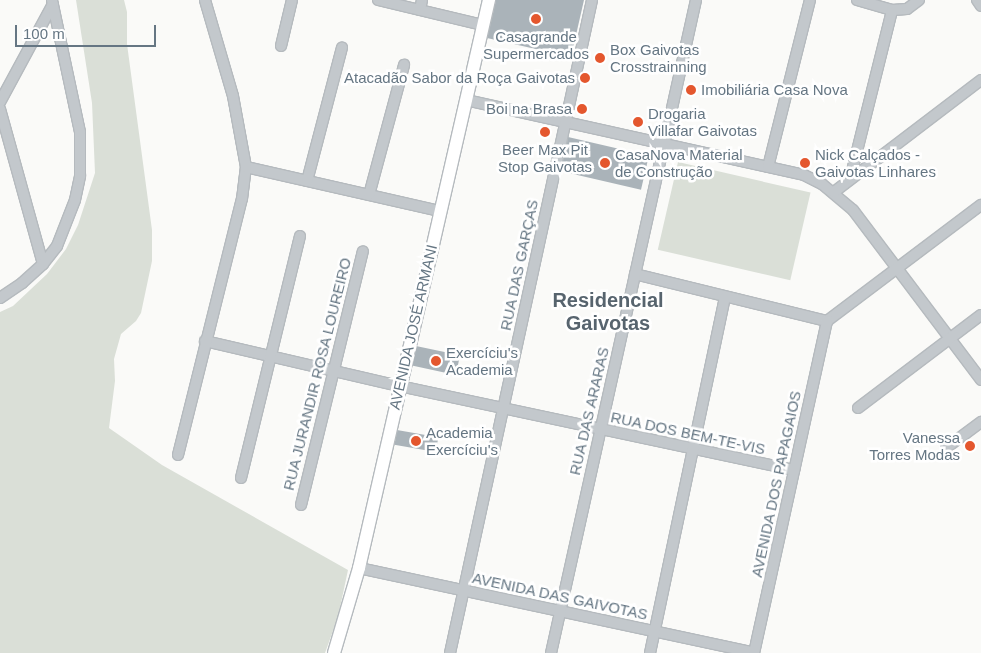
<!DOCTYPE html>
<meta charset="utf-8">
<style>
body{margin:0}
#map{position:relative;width:981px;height:653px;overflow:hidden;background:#fafaf8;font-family:Arial,sans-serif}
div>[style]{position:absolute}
.green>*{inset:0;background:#dadfd7;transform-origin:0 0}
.building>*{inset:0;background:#aab3b9;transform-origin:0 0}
.roads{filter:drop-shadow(1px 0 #b5babe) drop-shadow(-1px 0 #b5babe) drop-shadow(0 1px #b5babe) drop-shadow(0 -1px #b5babe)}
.minor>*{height:10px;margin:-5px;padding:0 5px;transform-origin:5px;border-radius:5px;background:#c3c8cc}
.major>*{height:12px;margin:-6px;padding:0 6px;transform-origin:6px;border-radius:6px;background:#fff}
.dots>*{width:14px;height:14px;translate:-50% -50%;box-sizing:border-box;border:2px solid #fff;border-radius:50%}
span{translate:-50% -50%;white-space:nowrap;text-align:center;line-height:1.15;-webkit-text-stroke:5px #fff;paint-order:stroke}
.poi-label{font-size:15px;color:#657683}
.left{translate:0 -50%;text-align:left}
.right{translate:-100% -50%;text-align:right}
.street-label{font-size:15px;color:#657683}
.district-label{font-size:20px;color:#57646e;font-weight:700}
.scale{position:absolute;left:15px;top:25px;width:141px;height:22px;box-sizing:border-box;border:2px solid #657683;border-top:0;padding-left:6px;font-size:15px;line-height:18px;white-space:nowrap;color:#657683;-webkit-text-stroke:4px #fff;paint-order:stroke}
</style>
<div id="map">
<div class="green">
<div style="clip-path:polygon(76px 0,124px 0,127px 12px,127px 44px,152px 230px,152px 261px,141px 313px,136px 321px,121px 334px,114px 359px,115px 381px,109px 428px,162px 465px,348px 570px,338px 617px,325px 653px,0 653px,0 312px,13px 306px,47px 274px,66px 249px,78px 225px,95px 173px,92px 103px)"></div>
<div style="left:678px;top:162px;width:136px;height:90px;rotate:13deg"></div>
</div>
<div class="building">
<div style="clip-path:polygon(496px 0,584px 0,571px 57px,487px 38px)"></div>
<div style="left:568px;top:137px;width:83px;height:35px;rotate:13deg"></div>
<div style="left:416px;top:346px;width:45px;height:20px;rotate:12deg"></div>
<div style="left:397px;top:430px;width:42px;height:15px;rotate:10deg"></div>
</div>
<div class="roads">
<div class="minor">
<div style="left:378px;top:0;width:108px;rotate:13.4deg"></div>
<div style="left:857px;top:0;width:36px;rotate:16deg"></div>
<div style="left:892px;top:10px;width:15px;rotate:-4deg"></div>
<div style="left:907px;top:9px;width:15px;rotate:-37deg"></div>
<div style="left:977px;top:0;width:7px;rotate:56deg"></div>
<div style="left:420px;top:10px;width:10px;rotate:-79deg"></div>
<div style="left:281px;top:46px;width:47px;rotate:-76.6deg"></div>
<div style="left:466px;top:100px;width:346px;rotate:12.5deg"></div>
<div style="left:804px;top:175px;width:20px;rotate:27deg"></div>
<div style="left:822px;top:184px;width:40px;rotate:40deg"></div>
<div style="left:853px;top:210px;width:213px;rotate:53deg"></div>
<div style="left:0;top:102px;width:111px;rotate:-61.6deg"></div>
<div style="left:0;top:109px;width:161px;rotate:74.5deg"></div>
<div style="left:246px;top:167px;width:199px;rotate:12.8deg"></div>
<div style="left:768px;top:167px;width:172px;rotate:-75.9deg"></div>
<div style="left:850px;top:179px;width:174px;rotate:-76deg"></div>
<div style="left:307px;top:181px;width:138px;rotate:-75.3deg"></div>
<div style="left:834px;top:192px;width:185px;rotate:-37.3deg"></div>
<div style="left:369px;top:195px;width:135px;rotate:-74.9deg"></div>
<div style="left:635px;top:274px;width:198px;rotate:13.8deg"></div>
<div style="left:0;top:298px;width:27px;rotate:-34deg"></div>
<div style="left:22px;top:283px;width:28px;rotate:-42deg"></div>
<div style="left:43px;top:264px;width:23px;rotate:-52deg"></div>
<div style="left:57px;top:246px;width:49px;rotate:-68.6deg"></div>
<div style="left:75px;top:200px;width:25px;rotate:-78deg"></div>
<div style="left:80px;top:176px;width:44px;rotate:-90deg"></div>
<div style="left:80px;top:132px;width:135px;rotate:-102deg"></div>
<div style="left:827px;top:321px;width:193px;rotate:-37deg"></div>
<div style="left:205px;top:341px;width:199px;rotate:13.1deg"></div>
<div style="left:399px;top:386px;width:404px;rotate:12deg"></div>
<div style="left:858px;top:408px;width:154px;rotate:-37.1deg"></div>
<div style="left:946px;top:448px;width:44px;rotate:-36.6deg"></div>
<div style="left:178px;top:455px;width:264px;rotate:-76deg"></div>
<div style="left:242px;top:199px;width:32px;rotate:-83deg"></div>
<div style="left:246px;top:167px;width:72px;rotate:-100.4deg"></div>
<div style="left:233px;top:96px;width:100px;rotate:-106.3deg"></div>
<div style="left:241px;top:478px;width:249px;rotate:-76.3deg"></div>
<div style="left:301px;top:505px;width:261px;rotate:-76.3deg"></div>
<div style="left:359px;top:568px;width:404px;rotate:12.1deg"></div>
<div style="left:450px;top:653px;width:668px;rotate:-77.73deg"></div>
<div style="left:551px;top:653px;width:669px;rotate:-77.48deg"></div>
<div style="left:650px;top:653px;width:363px;rotate:-78.1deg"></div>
<div style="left:754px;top:653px;width:340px;rotate:-77.6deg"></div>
</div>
<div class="major">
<div style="left:334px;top:653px;width:89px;rotate:-73.6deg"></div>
<div style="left:359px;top:568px;width:583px;rotate:-77.11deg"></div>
</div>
</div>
<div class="dots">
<div style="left:536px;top:19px;background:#e4572e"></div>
<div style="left:600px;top:58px;background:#e4572e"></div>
<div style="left:585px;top:78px;background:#e4572e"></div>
<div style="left:691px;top:90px;background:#e4572e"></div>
<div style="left:582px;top:109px;background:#e4572e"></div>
<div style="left:638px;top:122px;background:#e4572e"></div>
<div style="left:545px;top:132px;background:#e4572e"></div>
<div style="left:605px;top:163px;background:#e4572e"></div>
<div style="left:805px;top:163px;background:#e4572e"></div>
<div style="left:436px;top:361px;background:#e4572e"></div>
<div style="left:416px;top:441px;background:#e4572e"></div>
<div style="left:970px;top:446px;background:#e4572e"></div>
</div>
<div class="poi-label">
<span style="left:536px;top:45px">Casagrande<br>Supermercados</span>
<span class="left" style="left:610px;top:58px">Box Gaivotas<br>Crosstrainning</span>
<span class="right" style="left:575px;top:78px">Atacadão Sabor da Roça Gaivotas</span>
<span class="left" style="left:701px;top:90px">Imobiliária Casa Nova</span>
<span class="right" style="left:572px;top:109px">Boi na Brasa</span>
<span class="left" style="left:648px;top:122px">Drogaria<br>Villafar Gaivotas</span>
<span style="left:545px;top:158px">Beer Max Pit<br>Stop Gaivotas</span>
<span class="left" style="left:615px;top:163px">CasaNova Material<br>de Construção</span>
<span class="left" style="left:815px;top:163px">Nick Calçados -<br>Gaivotas Linhares</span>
<span class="left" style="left:446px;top:361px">Exercíciu's<br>Academia</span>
<span class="left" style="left:426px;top:441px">Academia<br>Exercíciu's</span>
<span class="right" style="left:960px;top:446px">Vanessa<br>Torres Modas</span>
</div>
<div class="street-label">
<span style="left:519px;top:265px;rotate:-78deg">RUA DAS GARÇAS</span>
<span style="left:413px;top:327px;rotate:-77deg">AVENIDA JOSÉ ARMANI</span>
<span style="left:317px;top:374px;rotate:-76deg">RUA JURANDIR ROSA LOUREIRO</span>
<span style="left:589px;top:411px;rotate:-77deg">RUA DAS ARARAS</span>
<span style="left:688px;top:433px;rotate:12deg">RUA DOS BEM-TE-VIS</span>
<span style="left:776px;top:484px;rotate:-78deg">AVENIDA DOS PAPAGAIOS</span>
<span style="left:560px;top:596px;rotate:12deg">AVENIDA DAS GAIVOTAS</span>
</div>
<div class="district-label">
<span style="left:608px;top:312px">Residencial<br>Gaivotas</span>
</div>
<div class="scale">100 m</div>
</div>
